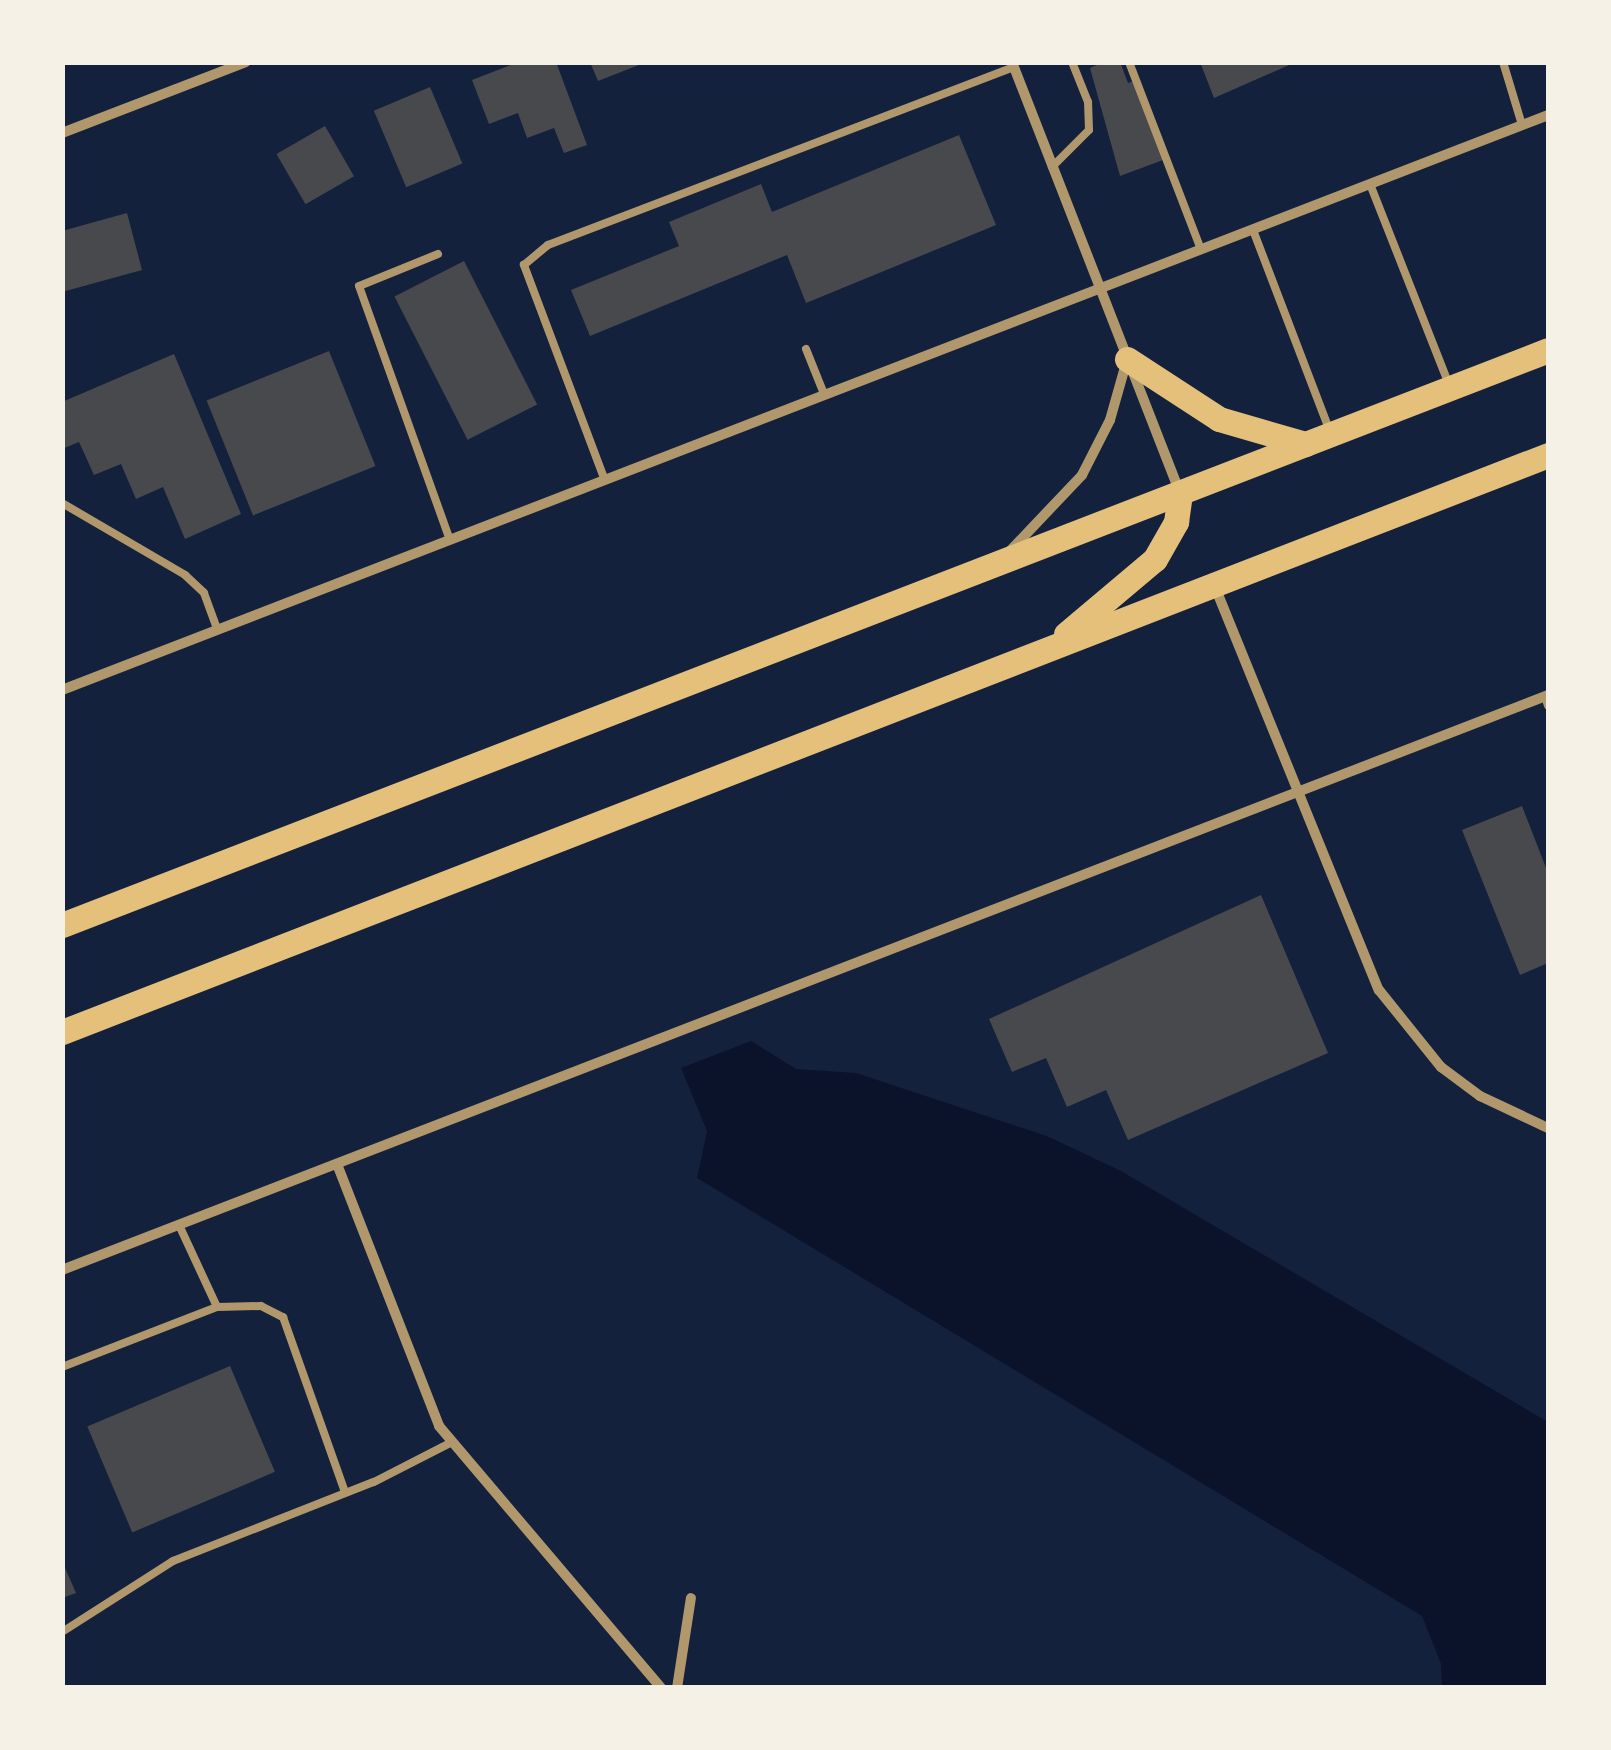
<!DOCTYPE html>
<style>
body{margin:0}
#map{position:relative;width:1611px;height:1750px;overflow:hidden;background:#14213d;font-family:"Titillium Web",sans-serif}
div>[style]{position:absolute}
.water>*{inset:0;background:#0b132b}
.building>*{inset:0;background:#48494c;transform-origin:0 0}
.service>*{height:8px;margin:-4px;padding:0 4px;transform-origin:4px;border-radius:4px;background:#b1986c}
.minor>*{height:10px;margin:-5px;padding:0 5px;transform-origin:5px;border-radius:5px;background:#b1986c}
.primary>*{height:25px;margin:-12.5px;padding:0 12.5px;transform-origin:12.5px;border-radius:12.5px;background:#e5c07b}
span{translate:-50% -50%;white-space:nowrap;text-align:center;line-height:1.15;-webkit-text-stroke:9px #f6f1e7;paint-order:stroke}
.frame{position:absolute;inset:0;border:65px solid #f6f1e7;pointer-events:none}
</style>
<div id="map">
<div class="water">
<div style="clip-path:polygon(751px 1041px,796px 1069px,856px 1073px,1047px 1136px,1121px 1171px,1548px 1422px,1548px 1687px,1442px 1687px,1441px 1664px,1422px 1616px,697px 1178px,707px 1131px,681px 1068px)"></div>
</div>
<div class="building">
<div style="clip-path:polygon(518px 62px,556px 62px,587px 145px,564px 153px,554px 128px,527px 138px,518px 113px,489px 124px,472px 80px)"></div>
<div style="clip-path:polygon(590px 62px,644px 62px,644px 63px,598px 81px)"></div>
<div style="clip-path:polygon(1104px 62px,1120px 62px,1128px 83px,1134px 81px,1163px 160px,1120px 176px,1090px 68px)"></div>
<div style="clip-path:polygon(1200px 62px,1296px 62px,1214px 98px)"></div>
<div style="left:430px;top:87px;width:83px;height:61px;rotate:67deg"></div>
<div style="left:325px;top:126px;width:58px;height:56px;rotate:60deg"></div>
<div style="clip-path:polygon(959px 135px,996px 225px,806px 303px,787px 255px,590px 336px,571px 290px,679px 246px,669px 222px,761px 184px,772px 212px)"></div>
<div style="clip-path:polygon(127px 213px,142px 270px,62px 292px,62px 231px)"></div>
<div style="left:464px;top:261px;width:161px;height:78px;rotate:63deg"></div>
<div style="left:329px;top:351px;width:124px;height:132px;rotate:68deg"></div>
<div style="clip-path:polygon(174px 354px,241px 514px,185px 539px,163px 487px,136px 499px,121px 464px,94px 475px,79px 442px,62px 449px,62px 402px)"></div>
<div style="clip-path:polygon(1522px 806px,1548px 873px,1548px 963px,1520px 975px,1462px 830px)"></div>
<div style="clip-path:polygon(1261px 895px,1328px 1053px,1128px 1140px,1106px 1090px,1067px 1107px,1046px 1058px,1012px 1072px,989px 1019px)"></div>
<div style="left:230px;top:1366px;width:115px;height:155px;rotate:67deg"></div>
<div style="clip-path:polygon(62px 1561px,76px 1593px,62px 1598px)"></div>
</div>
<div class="service">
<div style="left:1129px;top:62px;width:201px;rotate:69deg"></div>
<div style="left:1503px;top:62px;width:66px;rotate:73.2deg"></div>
<div style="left:1052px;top:167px;width:52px;rotate:-45deg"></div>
<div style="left:1089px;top:130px;width:28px;rotate:-92deg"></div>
<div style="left:1088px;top:102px;width:43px;rotate:-111.8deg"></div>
<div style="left:1370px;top:184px;width:216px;rotate:68.5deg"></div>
<div style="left:1253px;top:230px;width:216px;rotate:69.1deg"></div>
<div style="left:438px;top:254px;width:85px;rotate:157.9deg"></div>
<div style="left:359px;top:286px;width:268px;rotate:70.3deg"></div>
<div style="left:806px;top:349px;width:48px;rotate:68.2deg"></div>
<div style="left:604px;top:478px;width:228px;rotate:-110.6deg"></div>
<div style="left:524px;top:265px;width:31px;rotate:-40deg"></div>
<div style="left:548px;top:245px;width:498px;rotate:-20.9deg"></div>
<div style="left:62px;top:503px;width:143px;rotate:30.3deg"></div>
<div style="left:185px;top:575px;width:26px;rotate:43deg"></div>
<div style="left:204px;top:593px;width:38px;rotate:70deg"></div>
<div style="left:1545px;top:696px;width:10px;rotate:73deg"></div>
<div style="left:179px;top:1225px;width:90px;rotate:65.1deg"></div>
<div style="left:217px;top:1307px;width:44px;rotate:-1.3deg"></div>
<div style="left:261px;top:1306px;width:25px;rotate:27deg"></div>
<div style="left:283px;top:1317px;width:186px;rotate:70.5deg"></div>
<div style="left:62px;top:1367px;width:166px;rotate:-21.2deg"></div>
<div style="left:62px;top:1632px;width:132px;rotate:-32.6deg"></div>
<div style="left:173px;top:1561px;width:216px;rotate:-21.5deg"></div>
<div style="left:374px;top:1482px;width:88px;rotate:-27.1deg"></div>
</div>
<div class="minor">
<div style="left:1012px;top:62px;width:460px;rotate:68.7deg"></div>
<div style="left:62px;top:133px;width:197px;rotate:-21.1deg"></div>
<div style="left:1010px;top:551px;width:105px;rotate:-46.5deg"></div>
<div style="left:1082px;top:475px;width:62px;rotate:-63deg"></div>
<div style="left:1110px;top:420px;width:62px;rotate:-74.2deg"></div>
<div style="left:1215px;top:587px;width:435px;rotate:67.9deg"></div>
<div style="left:1379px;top:990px;width:99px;rotate:51.2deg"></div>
<div style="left:1441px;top:1067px;width:49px;rotate:36.6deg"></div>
<div style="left:1480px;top:1096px;width:75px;rotate:25.2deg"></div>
<div style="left:62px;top:690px;width:1593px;rotate:-21.15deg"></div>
<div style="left:337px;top:1164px;width:281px;rotate:68.7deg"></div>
<div style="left:439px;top:1426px;width:343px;rotate:49.7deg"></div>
<div style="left:62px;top:1270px;width:1593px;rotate:-21.15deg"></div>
<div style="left:677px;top:1688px;width:91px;rotate:-81.2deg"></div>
</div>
<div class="primary">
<div style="left:1127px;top:359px;width:110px;rotate:33.1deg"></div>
<div style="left:1219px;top:419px;width:90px;rotate:16.2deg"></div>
<div style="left:1066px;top:634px;width:116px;rotate:-40.1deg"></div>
<div style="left:1155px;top:559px;width:43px;rotate:-60.4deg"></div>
<div style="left:1176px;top:522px;width:30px;rotate:-82deg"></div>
<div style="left:62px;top:925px;width:1593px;rotate:-21.15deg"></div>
<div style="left:62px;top:1032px;width:1594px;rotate:-21.22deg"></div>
</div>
<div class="frame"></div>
</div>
